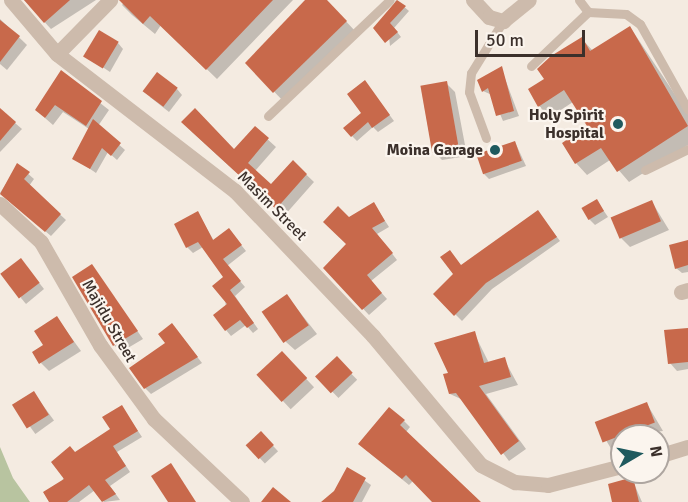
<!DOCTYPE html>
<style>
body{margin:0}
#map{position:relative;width:688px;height:502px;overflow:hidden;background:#f4ebe1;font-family:Signika,sans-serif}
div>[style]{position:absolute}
.green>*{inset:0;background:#b8c4a0}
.shadow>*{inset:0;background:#0003;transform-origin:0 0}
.building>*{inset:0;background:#c8694b;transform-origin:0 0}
.service>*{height:9px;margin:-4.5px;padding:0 4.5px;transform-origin:4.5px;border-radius:4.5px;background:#cdbbac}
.minor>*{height:15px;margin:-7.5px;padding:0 7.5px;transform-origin:7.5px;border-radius:7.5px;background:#cdbbac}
.dots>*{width:16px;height:16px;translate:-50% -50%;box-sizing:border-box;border:3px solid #fbf5ee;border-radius:50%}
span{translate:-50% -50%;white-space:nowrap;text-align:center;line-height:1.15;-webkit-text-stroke:4.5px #fbf5ee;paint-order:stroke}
.poi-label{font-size:16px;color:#3b302b;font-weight:700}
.right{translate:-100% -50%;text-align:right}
.street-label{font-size:16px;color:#3b302b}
.north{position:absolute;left:610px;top:424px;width:60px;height:60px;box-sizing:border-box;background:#fbf5ee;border:2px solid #aea6a0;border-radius:50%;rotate:81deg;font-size:16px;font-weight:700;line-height:24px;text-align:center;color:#3b302b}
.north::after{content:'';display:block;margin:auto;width:21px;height:27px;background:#1f5a5e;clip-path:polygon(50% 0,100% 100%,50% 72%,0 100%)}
.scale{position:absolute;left:475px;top:30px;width:110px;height:27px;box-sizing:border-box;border:3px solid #3b302b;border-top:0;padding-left:8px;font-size:18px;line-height:21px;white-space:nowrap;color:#3b302b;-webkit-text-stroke:4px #fbf5ee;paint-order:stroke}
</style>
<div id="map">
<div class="green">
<div style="clip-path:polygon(0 447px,13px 478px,30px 502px,0 502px)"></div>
</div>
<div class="shadow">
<div style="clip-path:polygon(24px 0,96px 0,51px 29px)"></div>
<div style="clip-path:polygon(126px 0,293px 0,217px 79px,161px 25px,155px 34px,132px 15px,122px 5px)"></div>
<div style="clip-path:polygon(308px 0,326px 0,356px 32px,284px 102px,247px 63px)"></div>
<div style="clip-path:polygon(396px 0,409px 11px,394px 28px,401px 37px,390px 46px,387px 19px)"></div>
<div style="clip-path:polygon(0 19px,27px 45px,7px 70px,0 64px)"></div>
<div style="clip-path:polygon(630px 27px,688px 114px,688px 145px,629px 182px,610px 160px,587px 175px,576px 163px,589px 126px,573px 102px,550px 117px,539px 106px,547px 80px,582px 39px,593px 51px)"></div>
<div style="clip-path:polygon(118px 43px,123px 49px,110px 72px,86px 56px)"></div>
<div style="clip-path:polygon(501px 68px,519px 116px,503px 121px,492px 95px,483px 91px)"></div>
<div style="clip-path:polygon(62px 73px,109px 110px,98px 126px,125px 150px,117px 160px,108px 152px,96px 173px,74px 158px,89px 129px,63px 112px,53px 125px,45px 118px)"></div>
<div style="clip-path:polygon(365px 82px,394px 121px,378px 132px,373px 127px,357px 141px,352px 136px,363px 113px)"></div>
<div style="clip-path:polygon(446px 83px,455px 92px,465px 145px,438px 153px,465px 148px,467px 156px,442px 160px,434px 152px)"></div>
<div style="clip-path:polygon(177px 89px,182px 95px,169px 112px,150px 97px)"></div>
<div style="clip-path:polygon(0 110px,22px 129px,0 152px)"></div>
<div style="clip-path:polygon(255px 128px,276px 147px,255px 171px,271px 186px,293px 162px,314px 182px,284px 216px,190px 130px,235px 151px)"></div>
<div style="clip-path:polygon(515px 142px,526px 166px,489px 179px,484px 174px)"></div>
<div style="clip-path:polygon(18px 165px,34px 179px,29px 186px,66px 220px,51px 236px,0 193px)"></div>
<div style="clip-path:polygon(597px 201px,608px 217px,595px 225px,589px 219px)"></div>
<div style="clip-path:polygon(652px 202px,669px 230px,630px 247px,621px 238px)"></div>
<div style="clip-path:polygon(374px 204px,389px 227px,377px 234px,397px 260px,371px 281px,387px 299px,369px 315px,325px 268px,348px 244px,348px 218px)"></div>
<div style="clip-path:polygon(538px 212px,560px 241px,492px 289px,462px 321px,435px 294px,454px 274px,450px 252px,462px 267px)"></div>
<div style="clip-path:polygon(198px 213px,214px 241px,229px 230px,246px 251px,227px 266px,245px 287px,235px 296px,258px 329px,253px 333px,246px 325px,231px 336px,226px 330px,225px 277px,203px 247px,193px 253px,187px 247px)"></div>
<div style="clip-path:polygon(688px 242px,688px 272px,682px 273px,676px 268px)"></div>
<div style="clip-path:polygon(26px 266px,44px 289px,26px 304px,21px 298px)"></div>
<div style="clip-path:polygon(92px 266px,143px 339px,121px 352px,114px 345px)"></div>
<div style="clip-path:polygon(287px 296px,317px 334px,295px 350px,286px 342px)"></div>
<div style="clip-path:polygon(57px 318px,81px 351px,49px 371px,41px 363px)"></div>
<div style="clip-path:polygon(688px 329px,688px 369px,677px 371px,670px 363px)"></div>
<div style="clip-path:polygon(177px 331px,202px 363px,151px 394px,145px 388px)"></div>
<div style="clip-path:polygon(474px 333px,489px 363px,504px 359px,518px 385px,486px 394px,526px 449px,509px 461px,463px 400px,450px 394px)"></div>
<div style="left:282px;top:353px;width:47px;height:32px;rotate:47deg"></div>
<div style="left:337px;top:359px;width:29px;height:26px;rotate:46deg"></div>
<div style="left:34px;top:393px;width:34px;height:23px;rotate:54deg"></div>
<div style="clip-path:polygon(647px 404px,663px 431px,622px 436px,622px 448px,613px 452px,597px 425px)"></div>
<div style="clip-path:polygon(122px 407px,142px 437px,117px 452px,130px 472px,110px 486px,120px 500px,104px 502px,95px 490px,79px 502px,51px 502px,76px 454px,112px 430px)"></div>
<div style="clip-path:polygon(404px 421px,410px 427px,406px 432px,480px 502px,434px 502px,413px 481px,409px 485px,366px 450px)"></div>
<div style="left:261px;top:433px;width:25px;height:18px;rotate:47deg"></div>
<div style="clip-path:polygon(348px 469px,371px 485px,362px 502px,333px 502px)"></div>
<div style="clip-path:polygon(632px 479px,642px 502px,614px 502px)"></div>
</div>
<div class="building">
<div style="clip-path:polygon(24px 0,70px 0,44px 23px)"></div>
<div style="clip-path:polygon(119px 0,273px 0,206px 70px,150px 16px,143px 24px)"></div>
<div style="clip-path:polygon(305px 0,327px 0,347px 21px,273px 93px,245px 63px)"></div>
<div style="clip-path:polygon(397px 0,406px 6px,390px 23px,398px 32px,385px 43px,373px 28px)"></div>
<div style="clip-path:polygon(0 20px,20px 36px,0 62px)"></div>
<div style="clip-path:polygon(630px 26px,688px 126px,617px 172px,601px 148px,575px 164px,562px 143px,587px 126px,564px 90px,538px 107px,528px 89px,544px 79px,537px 69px,551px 56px,582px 37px,590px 51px)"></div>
<div style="left:99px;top:30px;width:23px;height:31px;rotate:31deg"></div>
<div style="clip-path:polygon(502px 66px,514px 111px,496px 116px,488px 88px,482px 92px,477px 80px)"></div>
<div style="clip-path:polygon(61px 70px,102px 101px,86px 126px,55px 105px,45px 118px,35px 110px)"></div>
<div style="left:157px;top:72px;width:26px;height:24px;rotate:37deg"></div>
<div style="clip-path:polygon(365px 80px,390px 115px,372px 128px,368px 122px,351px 137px,343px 128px,361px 113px,347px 94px)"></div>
<div style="left:447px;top:81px;width:68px;height:27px;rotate:80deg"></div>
<div style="clip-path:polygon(0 108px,16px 122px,0 141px)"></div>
<div style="clip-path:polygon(195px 108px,234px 149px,255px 126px,269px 138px,248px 163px,271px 184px,293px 160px,307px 174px,276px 209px,181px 122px)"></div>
<div style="clip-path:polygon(93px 119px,121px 143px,111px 156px,102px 148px,90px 169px,72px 159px)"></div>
<div style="left:515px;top:141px;width:21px;height:41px;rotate:71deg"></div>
<div style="clip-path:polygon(17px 163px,30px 172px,24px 179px,61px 214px,45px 232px,0 194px)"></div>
<div style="left:597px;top:199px;width:14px;height:18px;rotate:60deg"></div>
<div style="left:652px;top:200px;width:23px;height:45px;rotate:67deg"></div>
<div style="clip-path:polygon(374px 202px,385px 221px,372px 228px,393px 253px,367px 275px,382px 293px,362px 310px,323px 268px,346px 244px,323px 222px,338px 206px,349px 217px)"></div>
<div style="clip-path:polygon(538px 210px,557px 237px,486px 283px,454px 316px,433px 294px,453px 274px,440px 257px,450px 250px,461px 265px)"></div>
<div style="clip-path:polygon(198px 211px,213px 240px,229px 228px,242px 245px,223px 259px,241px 281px,230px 290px,254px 323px,247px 328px,240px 320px,225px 331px,213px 315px,227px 304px,212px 286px,223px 277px,198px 242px,186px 248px,174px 224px)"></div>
<div style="clip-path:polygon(688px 240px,688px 265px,675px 269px,669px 245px)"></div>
<div style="left:21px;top:258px;width:31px;height:26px;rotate:53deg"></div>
<div style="clip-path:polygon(92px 264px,138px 331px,113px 346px,72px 277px)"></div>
<div style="left:287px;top:294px;width:38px;height:31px;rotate:55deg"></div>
<div style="clip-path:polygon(57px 316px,74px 342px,39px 364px,32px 352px,43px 345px,34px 331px)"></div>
<div style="clip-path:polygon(172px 323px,198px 357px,144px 389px,129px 368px,165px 343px,158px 334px)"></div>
<div style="clip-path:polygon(688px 328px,688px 362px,668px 364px,664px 330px)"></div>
<div style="clip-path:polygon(475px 331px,484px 363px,505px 357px,511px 377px,479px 386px,519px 441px,501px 455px,456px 393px,449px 394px,443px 374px,448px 373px,434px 343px)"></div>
<div style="left:282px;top:351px;width:37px;height:35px;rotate:47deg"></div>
<div style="left:337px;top:356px;width:23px;height:30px;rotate:47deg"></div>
<div style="left:34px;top:391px;width:28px;height:26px;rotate:58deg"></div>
<div style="left:647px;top:402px;width:22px;height:56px;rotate:69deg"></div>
<div style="clip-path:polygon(122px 405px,138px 431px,113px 446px,126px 466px,105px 480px,116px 494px,102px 502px,89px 485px,67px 502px,49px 502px,43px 492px,64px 479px,51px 462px,70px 446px,75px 452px,110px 429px,102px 417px)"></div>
<div style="clip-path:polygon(389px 407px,405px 420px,400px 425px,481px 502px,432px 502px,406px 475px,402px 479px,358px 444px)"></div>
<div style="left:261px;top:431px;width:19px;height:21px;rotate:47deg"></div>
<div style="clip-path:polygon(171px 463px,196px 502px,168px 502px,151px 476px)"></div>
<div style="clip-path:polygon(347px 467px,366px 478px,353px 502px,321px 502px,334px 491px)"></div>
<div style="clip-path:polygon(633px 477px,639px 502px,612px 502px,608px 484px)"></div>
<div style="clip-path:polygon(273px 487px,291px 502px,261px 502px)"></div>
</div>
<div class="service">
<div style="left:579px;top:0;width:15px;rotate:53deg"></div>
<div style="left:531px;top:66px;width:79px;rotate:-43.5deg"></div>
<div style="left:588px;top:12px;width:38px;rotate:3deg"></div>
<div style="left:626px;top:14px;width:17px;rotate:36deg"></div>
<div style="left:640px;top:24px;width:98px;rotate:60.8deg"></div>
<div style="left:268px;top:116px;width:168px;rotate:-43.6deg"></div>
<div style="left:486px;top:138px;width:49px;rotate:-110.3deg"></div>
<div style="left:469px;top:92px;width:19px;rotate:-84deg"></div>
<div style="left:471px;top:73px;width:61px;rotate:-58.4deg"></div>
<div style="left:645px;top:170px;width:48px;rotate:-26deg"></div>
</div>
<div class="minor">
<div style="left:11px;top:0;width:71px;rotate:49.6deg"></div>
<div style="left:57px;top:54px;width:225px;rotate:37.6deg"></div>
<div style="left:235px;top:191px;width:200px;rotate:46.4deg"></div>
<div style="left:373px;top:336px;width:168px;rotate:50.1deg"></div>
<div style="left:481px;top:465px;width:38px;rotate:27deg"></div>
<div style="left:515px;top:482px;width:33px;rotate:5deg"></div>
<div style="left:548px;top:485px;width:76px;rotate:-14.4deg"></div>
<div style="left:473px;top:0;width:23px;rotate:47deg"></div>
<div style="left:489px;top:17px;width:15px;rotate:16deg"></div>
<div style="left:503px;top:21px;width:33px;rotate:-39deg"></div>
<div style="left:57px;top:54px;width:76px;rotate:-45.5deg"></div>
<div style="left:0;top:204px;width:56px;rotate:42.8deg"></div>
<div style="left:41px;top:242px;width:119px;rotate:60.2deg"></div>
<div style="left:100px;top:345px;width:92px;rotate:53.9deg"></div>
<div style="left:154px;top:419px;width:121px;rotate:43.3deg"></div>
<div style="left:681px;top:292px;width:7px;rotate:-16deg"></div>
<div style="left:658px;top:456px;width:31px;rotate:-17deg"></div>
</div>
<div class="dots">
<div style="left:618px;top:124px;background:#1f5a5e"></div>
<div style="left:495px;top:150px;background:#1f5a5e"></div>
</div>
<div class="poi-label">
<span class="right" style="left:604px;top:124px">Holy Spirit<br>Hospital</span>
<span class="right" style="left:483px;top:150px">Moina Garage</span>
</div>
<div class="street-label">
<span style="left:272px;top:206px;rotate:45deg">Masim Street</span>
<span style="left:109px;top:321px;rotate:60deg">Majidu Street</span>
</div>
<div class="north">N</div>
<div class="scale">50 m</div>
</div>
